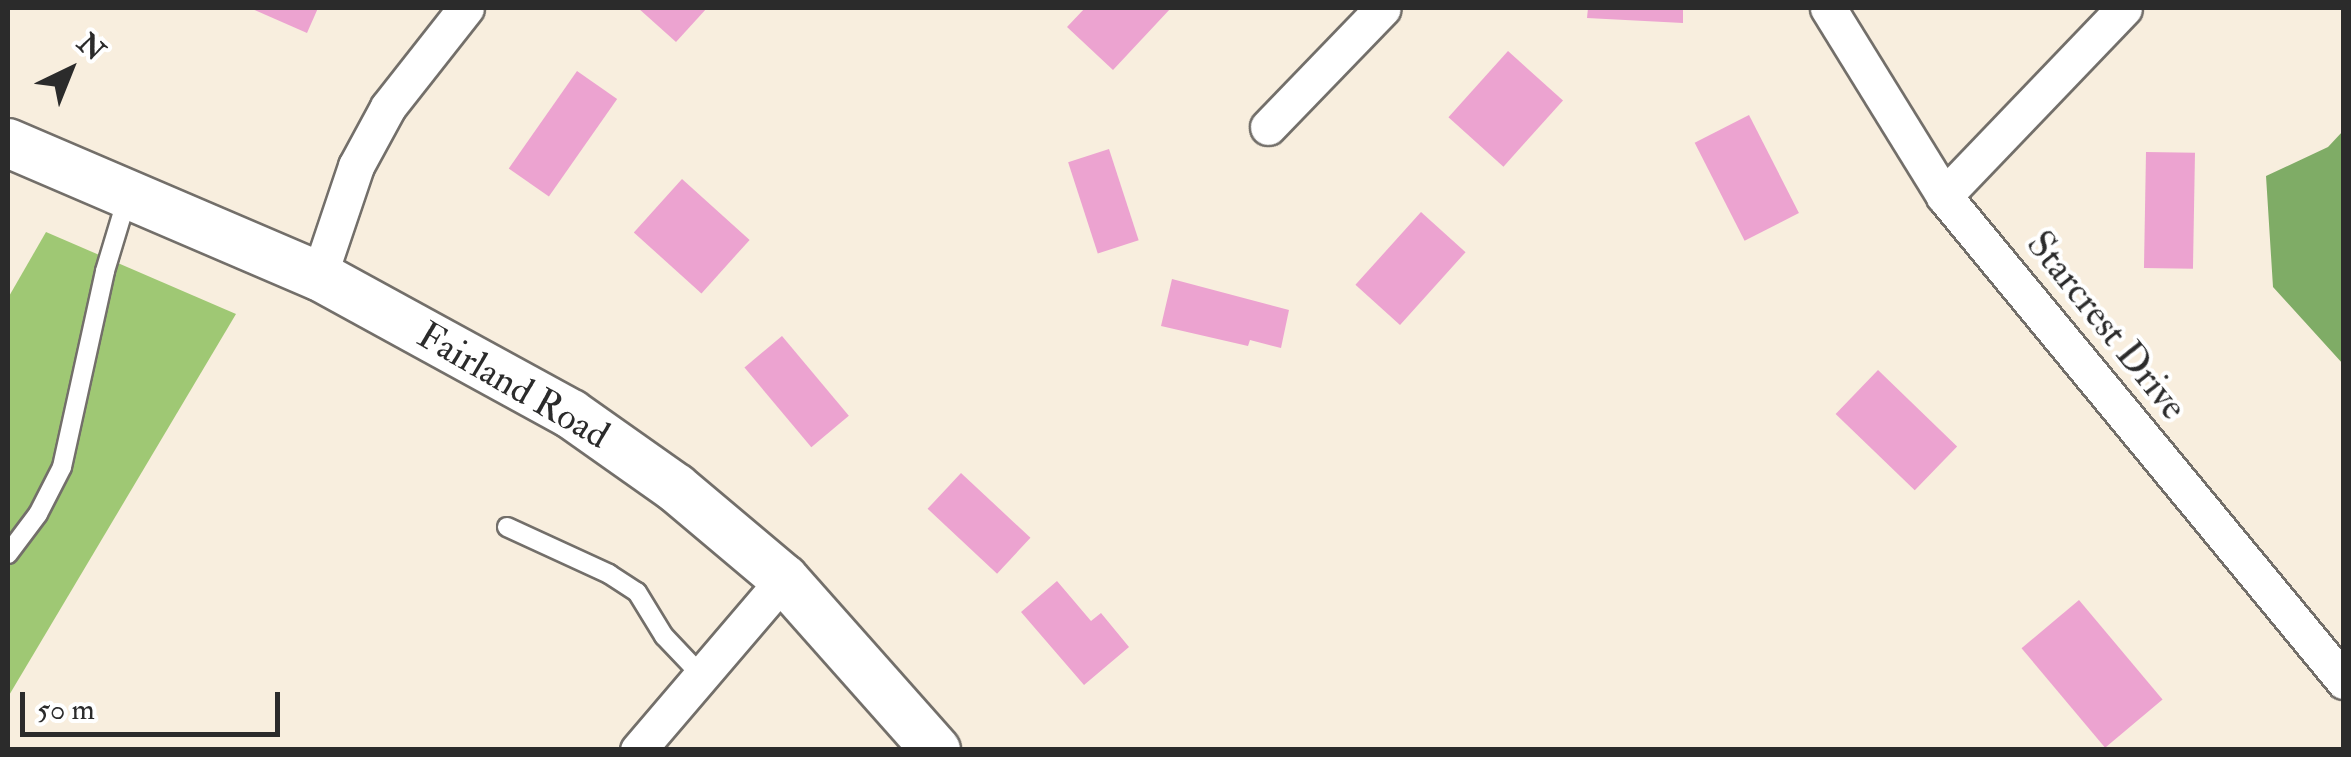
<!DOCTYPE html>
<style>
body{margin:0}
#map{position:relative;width:2351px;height:757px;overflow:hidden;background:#f8eede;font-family:"IM FELL Double Pica",serif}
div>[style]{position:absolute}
.green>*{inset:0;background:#9fc874}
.forest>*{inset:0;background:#7fac66}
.building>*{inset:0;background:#eca3d0;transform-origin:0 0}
.roads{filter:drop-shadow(2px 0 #736f6a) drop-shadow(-2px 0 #736f6a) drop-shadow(0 2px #736f6a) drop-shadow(0 -2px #736f6a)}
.lane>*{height:18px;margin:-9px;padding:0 9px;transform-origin:9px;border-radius:9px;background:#fff}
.street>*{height:35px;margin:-17.5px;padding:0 17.5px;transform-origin:17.5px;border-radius:17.5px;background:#fff}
.secondary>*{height:48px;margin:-24px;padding:0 24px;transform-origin:24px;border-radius:24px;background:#fff}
span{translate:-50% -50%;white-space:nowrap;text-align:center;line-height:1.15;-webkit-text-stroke:8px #fff;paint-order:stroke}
.street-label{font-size:38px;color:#2b2b2b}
.frame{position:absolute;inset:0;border:10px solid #2b2b2b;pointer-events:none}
.north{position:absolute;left:20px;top:20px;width:100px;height:100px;-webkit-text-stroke:8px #fff;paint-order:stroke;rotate:43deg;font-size:28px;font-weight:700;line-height:40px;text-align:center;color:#2b2b2b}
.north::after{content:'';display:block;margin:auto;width:35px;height:45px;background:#2b2b2b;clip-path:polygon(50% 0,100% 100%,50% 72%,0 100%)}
.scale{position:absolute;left:20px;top:692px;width:260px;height:45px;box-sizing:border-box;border:5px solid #2b2b2b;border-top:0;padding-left:12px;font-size:30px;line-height:35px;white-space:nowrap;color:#2b2b2b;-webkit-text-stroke:8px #fff;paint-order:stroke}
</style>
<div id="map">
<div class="green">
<div style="clip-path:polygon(46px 232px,236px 314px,8px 697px,8px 298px)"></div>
</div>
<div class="forest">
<div style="clip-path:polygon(2343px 131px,2343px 364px,2273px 287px,2266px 176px,2328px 147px)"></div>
</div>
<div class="building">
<div style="clip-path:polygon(250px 8px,318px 8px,307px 33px)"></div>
<div style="clip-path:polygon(638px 8px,707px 8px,676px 42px)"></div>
<div style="clip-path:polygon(1085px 8px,1171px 8px,1113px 70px,1067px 27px)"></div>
<div style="clip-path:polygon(1588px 8px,1683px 8px,1683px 23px,1587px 18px)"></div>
<div style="left:1508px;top:51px;width:74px;height:89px;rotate:42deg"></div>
<div style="left:577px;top:71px;width:49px;height:119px;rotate:35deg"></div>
<div style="left:1749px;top:115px;width:110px;height:61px;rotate:63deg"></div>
<div style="left:1109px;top:149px;width:96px;height:43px;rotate:72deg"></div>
<div style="left:2146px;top:152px;width:49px;height:116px;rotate:1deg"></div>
<div style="left:682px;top:179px;width:91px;height:72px;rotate:42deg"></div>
<div style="left:1421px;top:212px;width:60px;height:98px;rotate:42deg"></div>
<div style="clip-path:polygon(1172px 279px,1289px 310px,1281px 348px,1250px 340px,1248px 346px,1161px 326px)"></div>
<div style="left:782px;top:336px;width:104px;height:49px;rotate:50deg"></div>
<div style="left:1878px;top:370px;width:110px;height:61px;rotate:44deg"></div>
<div style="left:961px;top:473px;width:95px;height:49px;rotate:43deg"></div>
<div style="clip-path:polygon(1057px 581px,1091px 621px,1101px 613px,1129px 647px,1084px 685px,1021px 612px)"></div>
<div style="left:2079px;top:600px;width:130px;height:75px;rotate:50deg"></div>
</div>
<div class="roads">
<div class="lane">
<div style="left:507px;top:527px;width:112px;rotate:24.7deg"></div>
<div style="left:609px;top:574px;width:33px;rotate:33deg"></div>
<div style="left:637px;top:592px;width:52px;rotate:58.5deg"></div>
<div style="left:664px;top:636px;width:54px;rotate:46.5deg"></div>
<div style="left:8px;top:554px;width:50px;rotate:-53.1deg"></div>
<div style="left:38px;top:514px;width:53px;rotate:-62.9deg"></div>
<div style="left:62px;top:467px;width:201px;rotate:-77.6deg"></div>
<div style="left:105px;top:271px;width:79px;rotate:-73.2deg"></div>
</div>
<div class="street">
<div style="left:1828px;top:8px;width:221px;rotate:58.3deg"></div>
<div style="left:1944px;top:196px;width:629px;rotate:50.49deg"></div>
<div style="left:1268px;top:127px;width:165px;rotate:-46deg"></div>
<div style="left:1944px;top:196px;width:260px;rotate:-46.2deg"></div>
<div style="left:319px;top:276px;width:116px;rotate:-71.4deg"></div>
<div style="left:356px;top:166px;width:67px;rotate:-61.5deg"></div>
<div style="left:388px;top:107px;width:126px;rotate:-51.8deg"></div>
<div style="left:638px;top:750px;width:225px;rotate:-49.5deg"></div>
</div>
<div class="secondary">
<div style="left:8px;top:143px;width:338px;rotate:23.2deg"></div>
<div style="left:319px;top:276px;width:287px;rotate:28.7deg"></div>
<div style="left:571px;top:414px;width:128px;rotate:35.2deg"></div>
<div style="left:676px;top:488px;width:141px;rotate:40.1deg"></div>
<div style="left:784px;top:579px;width:229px;rotate:48.4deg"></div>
</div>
</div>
<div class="street-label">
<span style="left:2106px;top:326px;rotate:51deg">Starcrest Drive</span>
<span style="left:513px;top:386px;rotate:30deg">Fairland Road</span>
</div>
<div class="frame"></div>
<div class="north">N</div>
<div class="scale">50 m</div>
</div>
